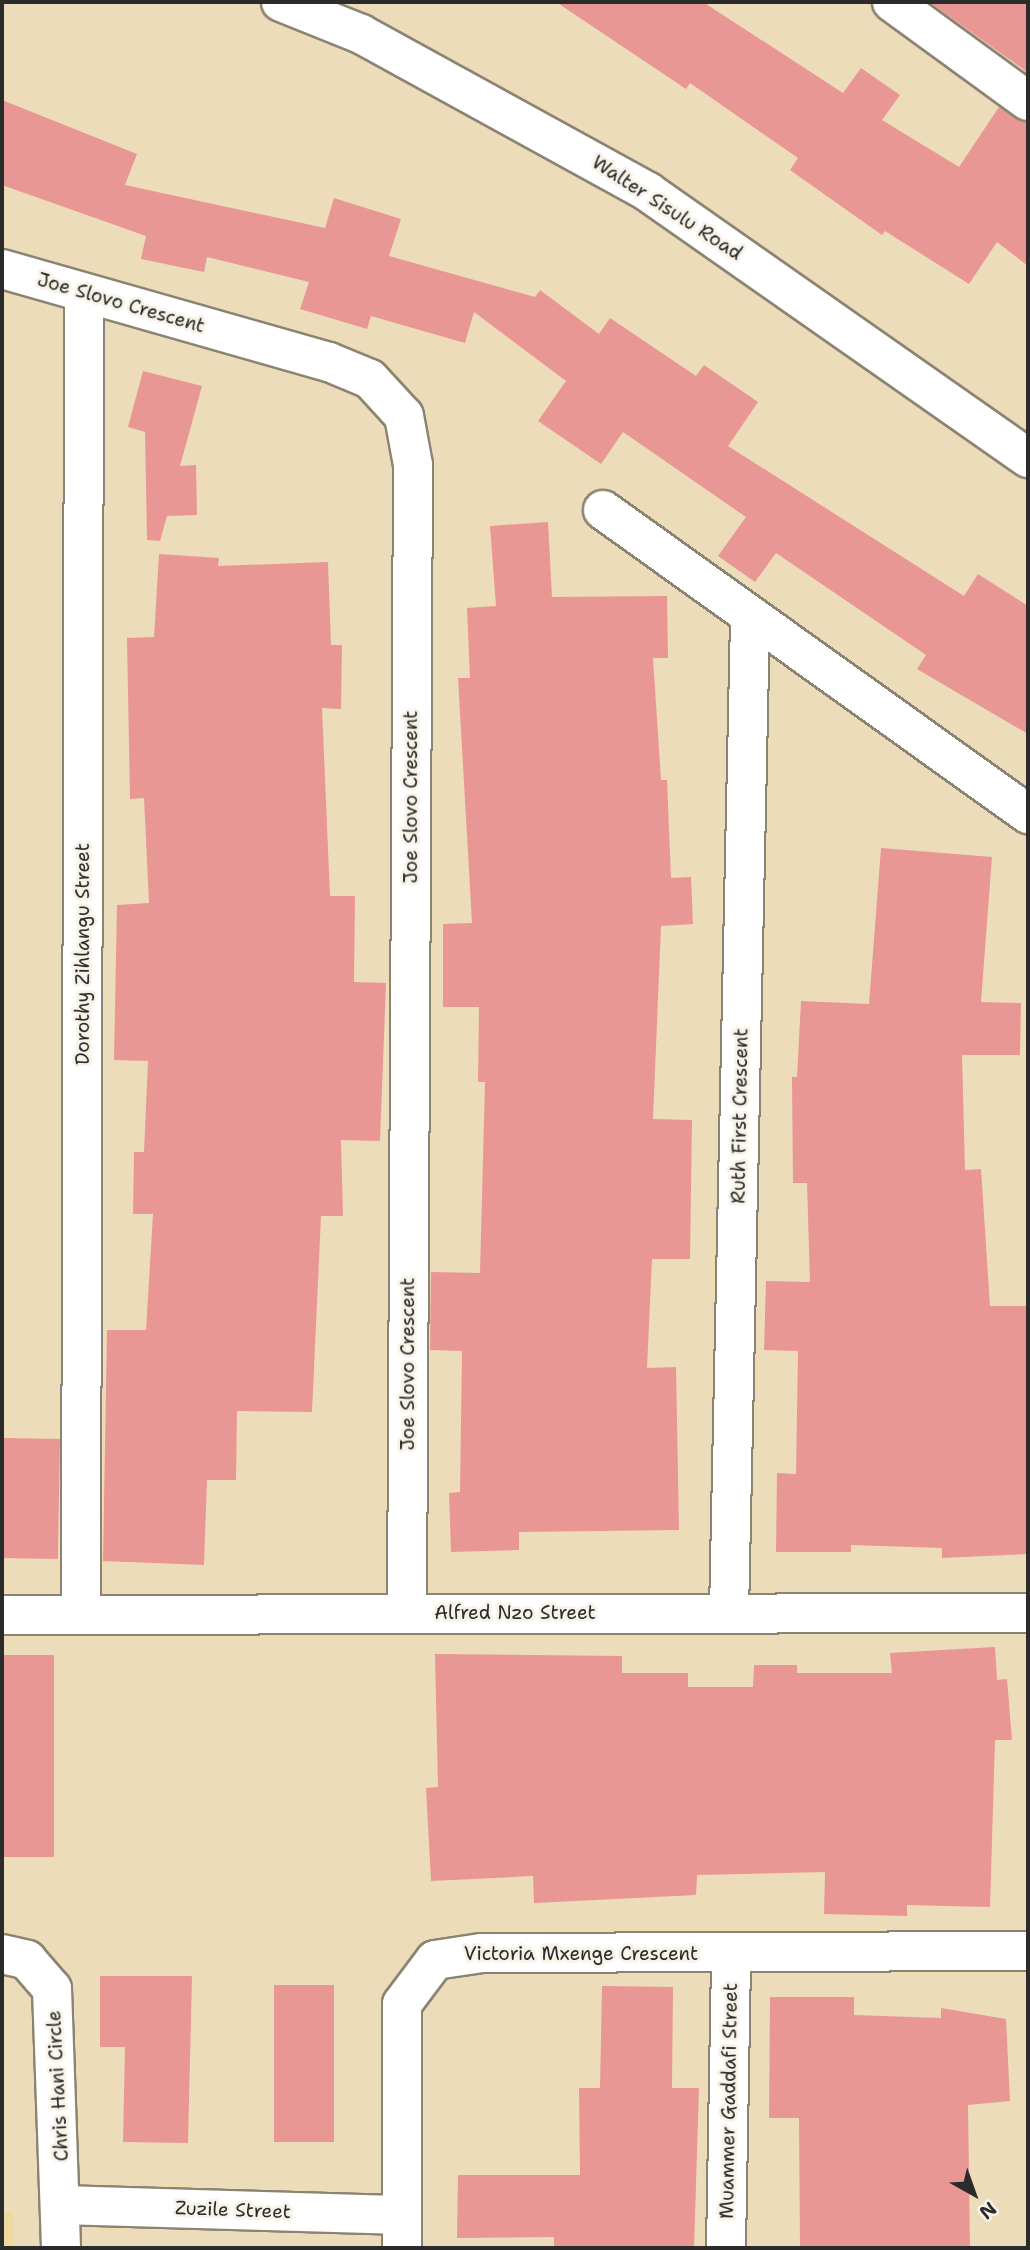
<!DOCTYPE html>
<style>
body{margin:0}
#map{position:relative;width:1030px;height:2250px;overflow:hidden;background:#eddcb9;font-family:"Shantell Sans",sans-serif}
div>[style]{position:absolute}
.sand>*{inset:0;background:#eeda9e;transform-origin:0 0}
.building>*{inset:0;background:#e99795;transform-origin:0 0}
.roads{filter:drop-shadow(2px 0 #8c8472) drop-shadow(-2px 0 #8c8472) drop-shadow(0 2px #8c8472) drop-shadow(0 -2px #8c8472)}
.minor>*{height:38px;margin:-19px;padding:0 19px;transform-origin:19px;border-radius:19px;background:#fff}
span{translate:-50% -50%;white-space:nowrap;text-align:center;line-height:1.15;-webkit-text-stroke:6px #f7f3e8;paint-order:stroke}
.street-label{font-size:19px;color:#2b2b2b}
.frame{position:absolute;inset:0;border:4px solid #2b2b2b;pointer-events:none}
.north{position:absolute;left:939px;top:2159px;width:70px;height:70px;-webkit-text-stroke:5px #f7f3e8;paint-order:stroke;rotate:140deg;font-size:19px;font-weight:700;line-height:28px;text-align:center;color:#2b2b2b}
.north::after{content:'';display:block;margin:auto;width:24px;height:32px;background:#2b2b2b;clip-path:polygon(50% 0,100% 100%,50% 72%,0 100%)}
</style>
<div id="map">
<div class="sand">
<div style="left:2px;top:2212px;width:11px;height:36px"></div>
</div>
<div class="building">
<div style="clip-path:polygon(556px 2px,703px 2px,843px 93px,861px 68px,900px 95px,882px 120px,959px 167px,999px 107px,1028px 122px,1028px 266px,997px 242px,969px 284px,885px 231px,882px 235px,790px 170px,798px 158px,690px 83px,686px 89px)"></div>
<div style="clip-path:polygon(929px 2px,1028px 2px,1028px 74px,1023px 69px)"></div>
<div style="clip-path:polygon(2px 100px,137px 154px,125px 185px,325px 228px,334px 198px,401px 219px,389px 256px,535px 297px,540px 290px,599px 334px,610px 318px,696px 376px,704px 365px,758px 402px,728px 446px,964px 596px,978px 574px,1028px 606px,1028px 734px,917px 669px,926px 655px,776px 553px,755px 582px,718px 556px,746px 517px,623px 432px,601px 464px,538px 421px,566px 381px,474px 312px,465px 343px,371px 316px,367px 329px,300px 309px,309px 282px,207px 257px,204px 272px,141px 259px,146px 236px,2px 185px)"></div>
<div style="clip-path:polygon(143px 371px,202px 386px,180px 466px,196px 465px,197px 515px,167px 516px,160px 541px,147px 540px,145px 432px,128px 427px)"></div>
<div style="clip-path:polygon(548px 522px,552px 597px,667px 596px,668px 658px,653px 658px,661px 780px,667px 780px,671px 878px,691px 877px,693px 924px,661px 926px,653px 1119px,692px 1120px,690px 1259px,652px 1259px,647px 1368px,676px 1367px,679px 1530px,519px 1532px,519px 1550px,451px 1552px,449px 1493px,460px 1492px,462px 1351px,430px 1350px,431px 1272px,480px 1273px,485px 1082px,478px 1082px,479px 1007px,443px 1007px,443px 924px,472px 923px,458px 678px,470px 678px,467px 608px,496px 606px,490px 526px)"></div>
<div style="clip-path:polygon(159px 554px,219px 558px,218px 566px,328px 562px,331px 645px,342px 645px,341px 709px,322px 708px,330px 896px,355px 896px,354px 982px,386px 983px,380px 1141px,341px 1140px,343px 1216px,321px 1216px,312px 1412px,237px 1411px,236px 1480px,207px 1480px,204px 1565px,103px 1561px,107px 1330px,146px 1330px,153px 1214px,133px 1214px,134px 1152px,144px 1152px,148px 1061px,114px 1060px,117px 905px,149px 903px,144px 798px,130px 799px,127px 638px,154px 637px)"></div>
<div style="clip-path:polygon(881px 848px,992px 857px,981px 1002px,1021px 1003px,1020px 1055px,962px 1055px,965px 1170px,981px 1169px,990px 1306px,1028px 1306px,1028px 1554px,942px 1558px,942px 1548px,851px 1545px,851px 1552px,776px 1552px,777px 1473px,796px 1474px,798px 1351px,764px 1350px,766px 1281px,810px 1282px,807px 1183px,793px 1183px,792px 1077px,797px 1077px,801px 1001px,869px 1004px)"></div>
<div style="left:2px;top:1438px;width:58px;height:120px;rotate:1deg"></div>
<div style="clip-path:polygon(995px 1647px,997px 1680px,1007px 1679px,1012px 1740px,995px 1740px,990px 1907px,907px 1905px,907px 1916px,824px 1914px,825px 1872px,697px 1875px,696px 1895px,534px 1903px,533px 1876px,431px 1881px,426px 1788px,438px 1787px,435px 1654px,622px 1656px,622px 1673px,688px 1673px,688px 1687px,753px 1687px,754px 1665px,797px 1665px,797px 1673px,892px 1673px,890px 1653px)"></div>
<div style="left:2px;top:1655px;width:52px;height:202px"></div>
<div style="clip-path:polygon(100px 1976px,192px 1976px,188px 2143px,123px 2142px,125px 2047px,100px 2047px)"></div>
<div style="left:274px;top:1985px;width:60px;height:157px"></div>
<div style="clip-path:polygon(602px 1986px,673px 1987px,672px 2088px,699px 2088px,694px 2248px,554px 2248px,554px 2237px,457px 2238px,458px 2175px,580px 2175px,579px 2088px,600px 2088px)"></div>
<div style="clip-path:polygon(770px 1997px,854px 1997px,854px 2015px,941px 2018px,941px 2008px,1006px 2019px,1010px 2101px,968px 2105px,970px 2248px,800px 2248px,799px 2118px,769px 2118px)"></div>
</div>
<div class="roads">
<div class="minor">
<div style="left:281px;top:2px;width:86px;rotate:21.8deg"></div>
<div style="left:361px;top:34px;width:328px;rotate:28.8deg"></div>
<div style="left:648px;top:192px;width:464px;rotate:35deg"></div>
<div style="left:892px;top:2px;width:168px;rotate:36.1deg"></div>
<div style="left:2px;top:269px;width:340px;rotate:15.9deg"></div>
<div style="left:329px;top:362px;width:44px;rotate:22.5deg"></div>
<div style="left:370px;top:379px;width:50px;rotate:47.4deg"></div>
<div style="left:404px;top:416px;width:50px;rotate:79.6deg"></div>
<div style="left:413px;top:465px;width:1149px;rotate:90.3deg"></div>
<div style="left:603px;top:510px;width:523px;rotate:35.58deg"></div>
<div style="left:729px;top:1613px;width:994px;rotate:-88.79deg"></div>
<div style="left:2px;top:1615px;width:1026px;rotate:-0.11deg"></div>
<div style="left:81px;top:1615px;width:1321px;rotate:-89.87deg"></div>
<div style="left:2px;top:1954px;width:26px;rotate:13deg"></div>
<div style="left:27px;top:1960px;width:38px;rotate:49deg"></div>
<div style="left:52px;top:1989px;width:259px;rotate:88deg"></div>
<div style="left:63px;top:2205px;width:339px;rotate:1.7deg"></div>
<div style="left:402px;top:2248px;width:244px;rotate:-90deg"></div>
<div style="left:402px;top:2004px;width:55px;rotate:-53.1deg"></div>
<div style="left:435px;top:1960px;width:48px;rotate:-8.5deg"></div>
<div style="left:482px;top:1953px;width:546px;rotate:-0.21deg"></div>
<div style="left:726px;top:2248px;width:294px;rotate:-89deg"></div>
</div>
</div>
<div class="street-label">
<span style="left:667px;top:208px;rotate:33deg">Walter Sisulu Road</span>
<span style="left:121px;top:303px;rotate:16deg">Joe Slovo Crescent</span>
<span style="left:411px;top:797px;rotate:-90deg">Joe Slovo Crescent</span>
<span style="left:83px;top:954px;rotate:-90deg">Dorothy Zihlangu Street</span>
<span style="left:740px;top:1116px;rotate:-89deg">Ruth First Crescent</span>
<span style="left:408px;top:1364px;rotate:-90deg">Joe Slovo Crescent</span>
<span style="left:515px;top:1613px">Alfred Nzo Street</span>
<span style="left:581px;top:1954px">Victoria Mxenge Crescent</span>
<span style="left:58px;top:2086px;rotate:-93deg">Chris Hani Circle</span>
<span style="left:729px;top:2101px;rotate:-89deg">Muammer Gaddafi Street</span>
<span style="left:233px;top:2210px;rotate:2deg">Zuzile Street</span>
</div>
<div class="frame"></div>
<div class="north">N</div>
</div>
